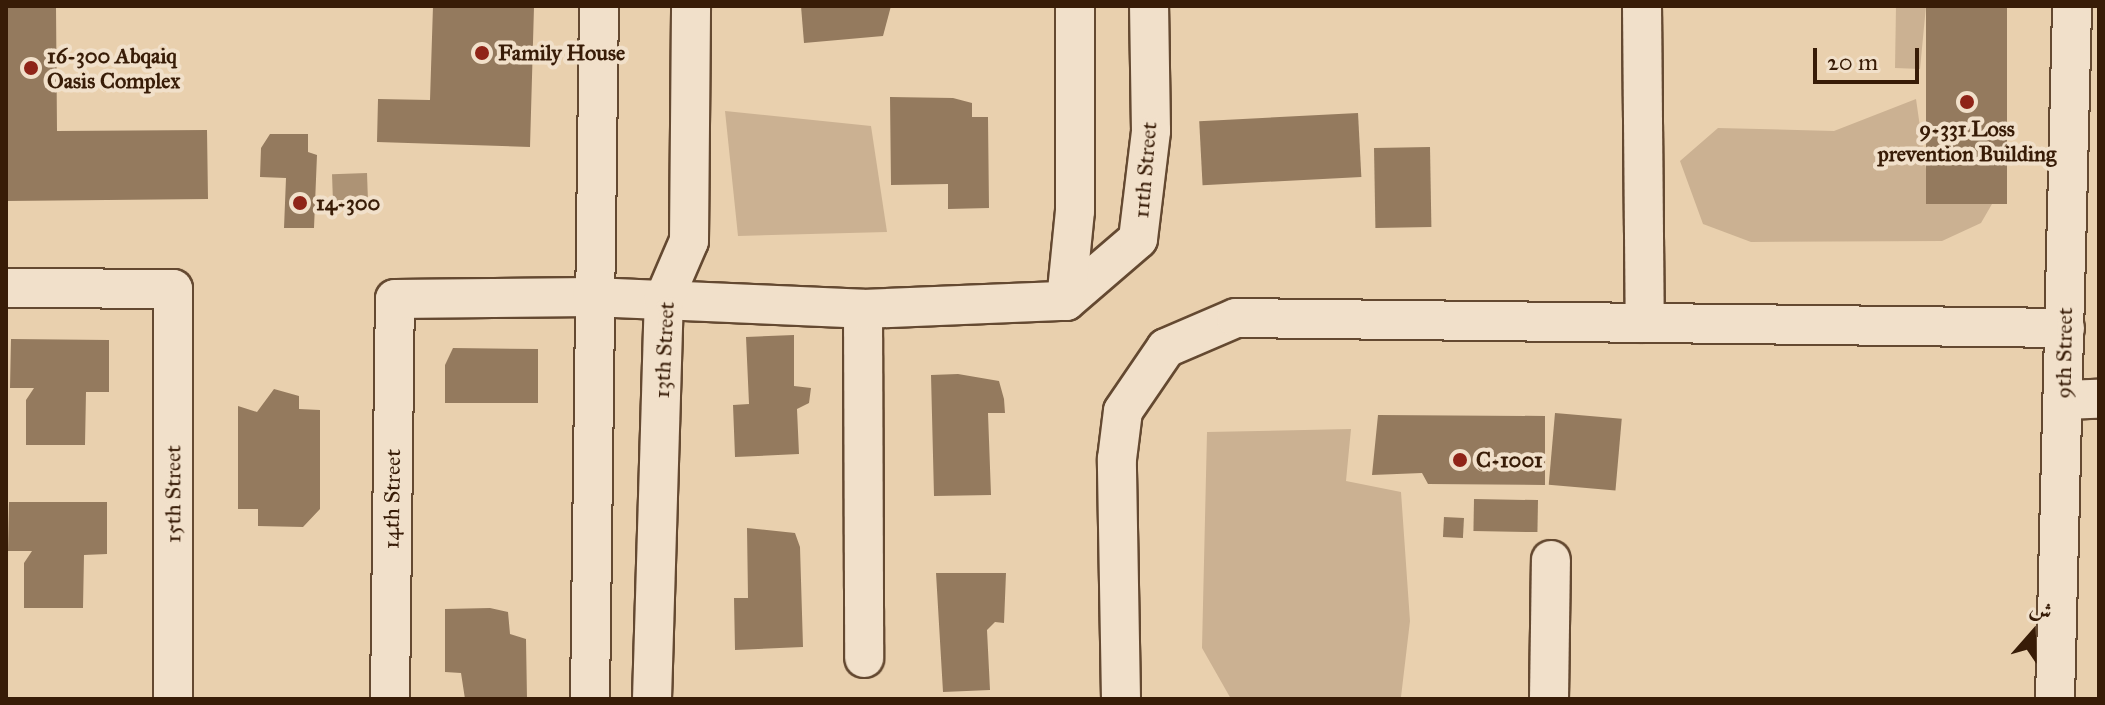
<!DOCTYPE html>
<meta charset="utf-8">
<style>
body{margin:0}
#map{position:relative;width:2105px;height:705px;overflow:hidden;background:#e9d0ae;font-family:"IM FELL Great Primer",Amiri,serif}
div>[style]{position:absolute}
.green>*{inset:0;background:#cbb192}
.water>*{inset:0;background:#ad9375;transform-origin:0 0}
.building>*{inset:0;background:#947a5e;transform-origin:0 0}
.roads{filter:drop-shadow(2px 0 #644931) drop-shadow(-2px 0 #644931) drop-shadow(0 2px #644931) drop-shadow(0 -2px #644931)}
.minor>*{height:38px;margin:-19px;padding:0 19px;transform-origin:19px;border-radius:19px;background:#f1e0ca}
.dots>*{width:22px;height:22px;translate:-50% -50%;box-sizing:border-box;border:4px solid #f1e0ca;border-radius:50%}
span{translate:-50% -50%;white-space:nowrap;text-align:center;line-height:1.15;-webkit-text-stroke:8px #f1e0ca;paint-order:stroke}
.poi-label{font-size:22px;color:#381c07;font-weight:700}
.left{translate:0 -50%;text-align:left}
.street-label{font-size:22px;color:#381c07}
.frame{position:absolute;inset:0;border:8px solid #381c07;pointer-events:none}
.north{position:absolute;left:1993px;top:593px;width:80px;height:80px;-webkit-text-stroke:6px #f1e0ca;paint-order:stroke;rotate:20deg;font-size:22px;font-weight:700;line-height:32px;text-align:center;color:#381c07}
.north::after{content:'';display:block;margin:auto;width:28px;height:36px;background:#381c07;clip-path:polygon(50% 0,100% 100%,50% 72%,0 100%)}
.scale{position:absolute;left:1813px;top:48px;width:106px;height:36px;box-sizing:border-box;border:4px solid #381c07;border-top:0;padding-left:10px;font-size:24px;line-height:28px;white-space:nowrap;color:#381c07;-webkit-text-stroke:6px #f1e0ca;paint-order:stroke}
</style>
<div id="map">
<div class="green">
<div style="clip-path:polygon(1896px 6px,1926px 6px,1920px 69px,1895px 68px)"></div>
<div style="clip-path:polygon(1916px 99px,1931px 204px,1992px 204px,1981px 223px,1942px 241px,1751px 242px,1703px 224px,1680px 161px,1718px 128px,1834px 131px)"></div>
<div style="clip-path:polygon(725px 111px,871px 126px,887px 232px,738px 236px)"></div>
<div style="clip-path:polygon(1351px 429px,1346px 481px,1401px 492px,1410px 621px,1401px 697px,1231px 699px,1202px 648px,1207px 432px)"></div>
</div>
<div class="water">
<div style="left:367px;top:173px;width:35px;height:35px;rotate:88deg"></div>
</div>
<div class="building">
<div style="clip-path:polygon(6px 6px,56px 6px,57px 131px,207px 130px,208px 199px,6px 201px)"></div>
<div style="clip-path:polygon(433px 6px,534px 7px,530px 147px,377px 142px,378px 99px,430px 100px)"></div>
<div style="clip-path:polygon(801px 6px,891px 6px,883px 36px,804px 43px)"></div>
<div style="left:1926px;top:6px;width:81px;height:198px"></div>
<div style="clip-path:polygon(890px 97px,953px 98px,972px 103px,972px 117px,988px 117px,989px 208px,948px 209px,948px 184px,891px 185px)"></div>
<div style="left:1358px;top:113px;width:64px;height:159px;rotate:87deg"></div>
<div style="clip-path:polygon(270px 134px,308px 134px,308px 152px,317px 155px,314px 228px,284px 228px,286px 178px,260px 177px,261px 148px)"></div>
<div style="left:1430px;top:147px;width:80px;height:56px;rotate:89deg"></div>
<div style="clip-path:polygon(794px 335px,794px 386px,811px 388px,809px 403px,797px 409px,799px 454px,735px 457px,733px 405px,749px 404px,746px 337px)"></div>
<div style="clip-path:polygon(11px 339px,109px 340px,109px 392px,86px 392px,85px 445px,26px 445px,26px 400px,34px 388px,10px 388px)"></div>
<div style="clip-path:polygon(453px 348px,538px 349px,538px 403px,445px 403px,445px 365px)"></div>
<div style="clip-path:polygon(958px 374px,999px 381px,1004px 399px,1005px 413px,988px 413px,991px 495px,934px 496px,931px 375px)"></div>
<div style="clip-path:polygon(274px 389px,299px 396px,299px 409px,320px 410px,320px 509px,303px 527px,258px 526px,258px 509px,238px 509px,238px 406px,257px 412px)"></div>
<div style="left:1555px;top:413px;width:67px;height:72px;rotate:5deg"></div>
<div style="clip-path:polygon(1378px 415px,1545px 416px,1545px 485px,1428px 484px,1422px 473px,1372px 475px)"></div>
<div style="left:1474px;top:499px;width:64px;height:32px;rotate:1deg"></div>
<div style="clip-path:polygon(9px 502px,107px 502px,107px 554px,84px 555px,83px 608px,24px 608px,24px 563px,32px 551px,8px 551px)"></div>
<div style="left:1444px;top:517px;width:20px;height:20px;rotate:3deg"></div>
<div style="clip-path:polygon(747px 528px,795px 533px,800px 547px,803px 647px,735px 650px,734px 598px,748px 598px)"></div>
<div style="clip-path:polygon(936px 573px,1006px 573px,1004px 623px,995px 622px,987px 630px,990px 690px,943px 692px)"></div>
<div style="clip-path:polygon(490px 608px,508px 612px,510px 634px,526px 639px,527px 699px,465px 699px,461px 673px,445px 672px,445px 609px)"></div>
</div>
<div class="roads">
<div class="minor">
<div style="left:1642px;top:6px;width:317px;rotate:89.5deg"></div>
<div style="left:6px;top:288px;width:167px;rotate:0.3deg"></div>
<div style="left:173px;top:289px;width:410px;rotate:90deg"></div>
<div style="left:1066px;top:301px;width:95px;rotate:-40.7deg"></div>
<div style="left:1138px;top:239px;width:109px;rotate:-83.1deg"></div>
<div style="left:1151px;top:131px;width:125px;rotate:-90.9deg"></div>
<div style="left:1066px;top:301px;width:90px;rotate:-84.3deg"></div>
<div style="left:1075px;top:211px;width:205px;rotate:-90deg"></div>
<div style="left:863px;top:309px;width:349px;rotate:89.8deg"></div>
<div style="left:2063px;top:400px;width:36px;rotate:-2deg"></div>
<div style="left:390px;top:699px;width:400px;rotate:-89.3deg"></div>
<div style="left:395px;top:299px;width:197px;rotate:-0.6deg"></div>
<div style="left:592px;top:297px;width:271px;rotate:2.5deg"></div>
<div style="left:863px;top:309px;width:203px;rotate:-2.3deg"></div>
<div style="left:590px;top:699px;width:693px;rotate:-89.26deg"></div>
<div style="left:652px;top:699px;width:400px;rotate:-88.3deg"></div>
<div style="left:664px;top:299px;width:63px;rotate:-66.7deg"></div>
<div style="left:689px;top:241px;width:235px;rotate:-89.5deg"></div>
<div style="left:1121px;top:699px;width:240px;rotate:-91deg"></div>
<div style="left:1117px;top:459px;width:48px;rotate:-82.9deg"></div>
<div style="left:1123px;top:411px;width:76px;rotate:-55.7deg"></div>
<div style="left:1166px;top:348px;width:76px;rotate:-23.2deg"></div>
<div style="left:1236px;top:318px;width:829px;rotate:0.69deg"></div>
<div style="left:1549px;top:699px;width:139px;rotate:-89.2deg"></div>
<div style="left:2055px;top:699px;width:693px;rotate:-88.59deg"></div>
</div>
</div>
<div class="dots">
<div style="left:482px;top:53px;background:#8f2418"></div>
<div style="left:31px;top:68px;background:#8f2418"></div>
<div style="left:1967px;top:102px;background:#8f2418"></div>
<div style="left:300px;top:203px;background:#8f2418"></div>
<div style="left:1460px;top:460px;background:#8f2418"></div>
</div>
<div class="poi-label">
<span class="left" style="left:498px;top:53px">Family House</span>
<span class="left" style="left:47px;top:68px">16-300 Abqaiq<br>Oasis Complex</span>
<span style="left:1967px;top:141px">9-331 Loss<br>prevention Building</span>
<span class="left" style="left:316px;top:203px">14-300</span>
<span class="left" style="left:1476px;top:460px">C-1001</span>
</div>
<div class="street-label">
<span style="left:1145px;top:170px;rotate:-85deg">11th Street</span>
<span style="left:664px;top:350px;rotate:-87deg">13th Street</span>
<span style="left:2064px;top:353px;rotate:-89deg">9th Street</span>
<span style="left:173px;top:494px;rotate:-90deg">15th Street</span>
<span style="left:392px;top:499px;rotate:-89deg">14th Street</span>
</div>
<div class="frame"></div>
<div class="north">ش</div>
<div class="scale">20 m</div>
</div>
